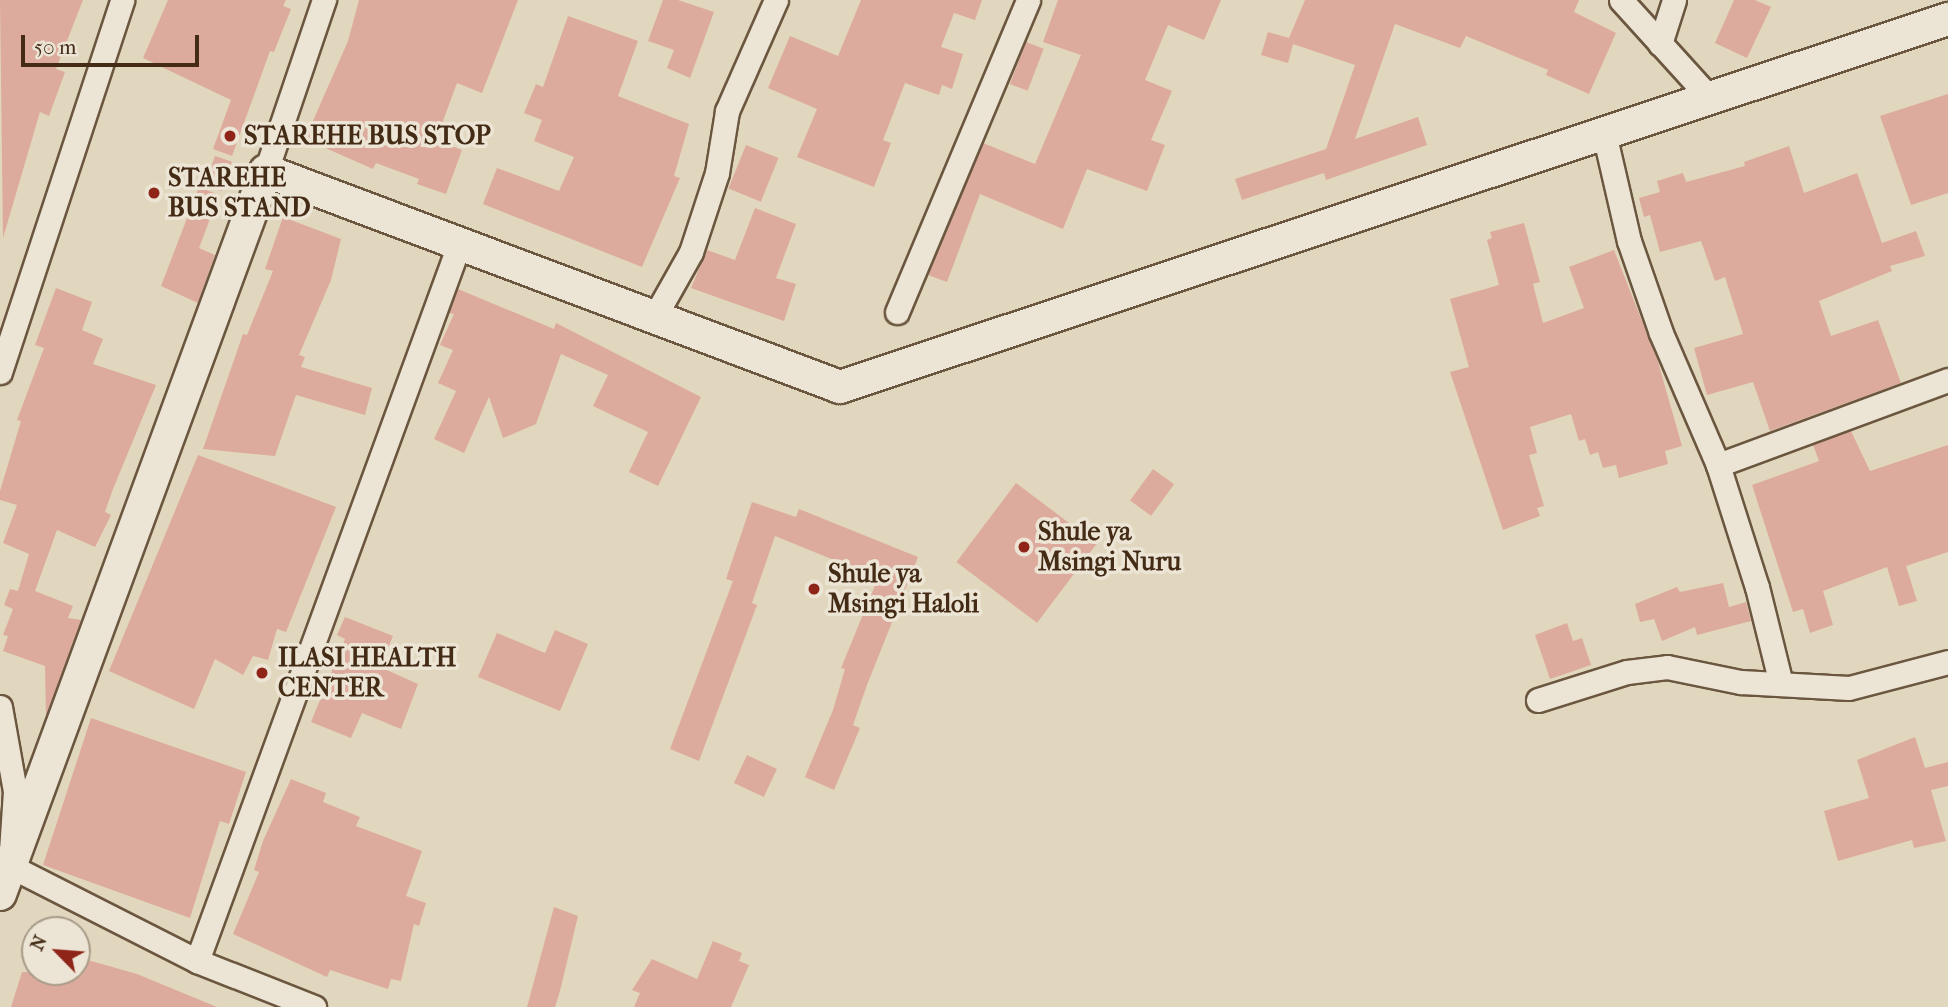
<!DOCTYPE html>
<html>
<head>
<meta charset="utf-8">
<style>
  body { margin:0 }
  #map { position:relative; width:1948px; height:1007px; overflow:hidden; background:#e1d7be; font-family:"IM FELL French Canon",serif }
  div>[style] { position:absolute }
  .building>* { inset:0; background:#ddab9d; transform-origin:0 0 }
  .roads { filter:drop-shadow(2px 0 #6b563f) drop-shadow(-2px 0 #6b563f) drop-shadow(0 2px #6b563f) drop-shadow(0 -2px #6b563f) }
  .street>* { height:23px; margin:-11.5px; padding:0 11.5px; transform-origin:11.5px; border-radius:11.5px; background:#ece5d5 }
  .secondary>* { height:32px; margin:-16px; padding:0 16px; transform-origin:16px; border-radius:16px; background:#ece5d5 }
  .dots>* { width:19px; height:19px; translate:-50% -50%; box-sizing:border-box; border:4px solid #ece5d5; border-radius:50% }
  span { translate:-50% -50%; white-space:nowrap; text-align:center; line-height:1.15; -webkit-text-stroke:7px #ece5d5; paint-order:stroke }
  .poi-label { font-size:26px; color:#442b15; font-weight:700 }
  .left { translate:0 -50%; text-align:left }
  .north { position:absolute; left:21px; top:916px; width:70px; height:70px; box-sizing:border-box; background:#ece5d5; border:2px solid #a99b88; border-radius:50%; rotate:295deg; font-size:19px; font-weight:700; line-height:28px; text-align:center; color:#442b15 }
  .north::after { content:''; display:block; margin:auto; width:24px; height:32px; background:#8f2418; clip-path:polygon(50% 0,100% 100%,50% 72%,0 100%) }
  .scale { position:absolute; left:21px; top:35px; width:178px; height:32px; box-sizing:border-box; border:4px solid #442b15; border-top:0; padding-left:9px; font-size:21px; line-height:24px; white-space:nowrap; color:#442b15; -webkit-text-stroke:5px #ece5d5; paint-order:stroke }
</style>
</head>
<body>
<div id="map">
  <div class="building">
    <i style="clip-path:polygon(0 0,83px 0,56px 69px,65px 72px,49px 116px,40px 112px,3px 238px)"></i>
    <i style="clip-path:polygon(168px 0,286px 0,283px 6px,291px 9px,274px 52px,270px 51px,232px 156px,213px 149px,231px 100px,143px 58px)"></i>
    <i style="clip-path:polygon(359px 0,518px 0,482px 93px,457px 83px,436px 140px,462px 150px,446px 194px,417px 184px,419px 179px,376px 163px,373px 169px,305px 139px,348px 41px)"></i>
    <i style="clip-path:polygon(663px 0,678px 0,714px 12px,690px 78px,667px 68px,674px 50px,648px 41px)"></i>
    <i style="clip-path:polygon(861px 0,982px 0,975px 20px,954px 13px,941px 47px,963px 54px,952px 89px,942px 85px,939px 95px,905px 83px,883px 140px,891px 143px,874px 187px,797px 157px,817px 109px,768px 88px,790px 36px,838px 56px)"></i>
    <i style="clip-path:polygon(1058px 0,1221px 0,1204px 40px,1168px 25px,1145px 80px,1172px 91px,1151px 140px,1165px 145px,1147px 191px,1087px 169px,1063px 229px,980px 194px,947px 282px,928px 275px,983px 143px,1035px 164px,1081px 55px,1043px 42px)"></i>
    <i style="clip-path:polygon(1305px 0,1579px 0,1574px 12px,1616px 33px,1589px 94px,1546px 75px,1548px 70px,1466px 36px,1460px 48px,1395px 24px,1355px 139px,1418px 117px,1427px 145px,1326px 180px,1324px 173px,1242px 200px,1235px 179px,1326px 149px,1355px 65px,1293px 44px,1288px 63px,1261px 55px,1268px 32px,1289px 38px)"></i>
    <i style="clip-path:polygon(1734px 0,1755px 0,1771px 7px,1747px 58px,1715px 43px)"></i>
    <i style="clip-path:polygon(568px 16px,638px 41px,618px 96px,689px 124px,674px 176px,680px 178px,642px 267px,483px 204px,497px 168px,559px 191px,574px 157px,534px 141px,542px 120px,524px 113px,536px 84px,543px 87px)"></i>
    <i style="left:1026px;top:42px;width:19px;height:45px;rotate:21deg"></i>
    <i style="clip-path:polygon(1948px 94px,1948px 193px,1911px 205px,1880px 116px)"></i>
    <i style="left:746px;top:145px;width:35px;height:47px;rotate:22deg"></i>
    <i style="clip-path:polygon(1789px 146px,1804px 193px,1857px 173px,1882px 243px,1916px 231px,1925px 256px,1890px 266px,1892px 271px,1819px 301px,1831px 336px,1878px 320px,1901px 383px,1770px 431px,1753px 382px,1707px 395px,1694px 348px,1743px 334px,1725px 277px,1715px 281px,1701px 241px,1660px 252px,1650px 215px,1644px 217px,1639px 198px,1660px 192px,1657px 181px,1683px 173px,1686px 182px,1745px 166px,1744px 162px)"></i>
    <i style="left:215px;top:156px;width:18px;height:31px;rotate:19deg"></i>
    <i style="clip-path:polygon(199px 187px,219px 195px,199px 248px,215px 255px,198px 303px,161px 286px)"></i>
    <i style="clip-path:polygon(755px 208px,796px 224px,776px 278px,796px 284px,784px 321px,691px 288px,707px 250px,735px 260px)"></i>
    <i style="clip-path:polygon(283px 217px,341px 239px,331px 280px,299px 355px,305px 357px,301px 367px,372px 388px,365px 415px,296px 395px,275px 456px,203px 449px,243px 334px,247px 335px,273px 271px,265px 269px)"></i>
    <i style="clip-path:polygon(1524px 223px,1540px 282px,1533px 284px,1543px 323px,1584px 308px,1569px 267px,1614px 250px,1658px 362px,1682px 446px,1665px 451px,1668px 464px,1619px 478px,1616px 465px,1603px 468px,1598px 452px,1590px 455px,1585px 439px,1579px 441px,1571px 414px,1530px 427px,1537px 453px,1529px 455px,1544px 506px,1537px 508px,1540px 516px,1503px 530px,1450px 372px,1469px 367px,1450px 299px,1499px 285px,1487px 240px,1492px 238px,1490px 232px)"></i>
    <i style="clip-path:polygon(56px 288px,92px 302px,82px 330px,103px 339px,93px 364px,156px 385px,113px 489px,105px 512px,111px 515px,95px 547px,57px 530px,35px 591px,73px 606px,68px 618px,81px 620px,46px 716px,45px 666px,3px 651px,8px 636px,3px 635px,13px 609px,4px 605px,10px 589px,18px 591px,29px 554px,3px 543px,17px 505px,0 500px,0 491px,21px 421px,17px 420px,44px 348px,35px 345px)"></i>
    <i style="clip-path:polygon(458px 289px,554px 329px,556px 323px,701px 397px,658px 486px,629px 472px,648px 432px,593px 406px,608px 375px,561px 354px,536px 424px,503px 438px,489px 397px,464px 453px,434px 439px,456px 391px,438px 383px,453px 350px,440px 345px,454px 314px,449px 313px)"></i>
    <i style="clip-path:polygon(1851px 431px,1870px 471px,1948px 445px,1948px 552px,1906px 566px,1917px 601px,1899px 606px,1887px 567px,1823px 591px,1833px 625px,1810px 633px,1803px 609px,1793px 612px,1752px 485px,1819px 461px,1813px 445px)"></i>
    <i style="clip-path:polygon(198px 455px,336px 507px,286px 632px,277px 629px,268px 660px,253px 656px,243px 675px,215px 659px,194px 709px,109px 671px)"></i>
    <i style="left:1153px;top:469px;width:26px;height:39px;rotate:36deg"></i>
    <i style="left:1016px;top:483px;width:101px;height:99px;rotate:37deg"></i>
    <i style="clip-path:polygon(752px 502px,796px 517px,799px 509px,918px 557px,867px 685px,853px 725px,860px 728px,834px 790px,805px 777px,833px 710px,845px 669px,841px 668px,878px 578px,775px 536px,752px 603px,757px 605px,699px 761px,670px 749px,733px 581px,726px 579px)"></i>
    <i style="clip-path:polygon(1723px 583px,1729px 607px,1746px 602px,1751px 621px,1697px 635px,1695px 627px,1662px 641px,1654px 619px,1640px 622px,1635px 604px,1677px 587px,1680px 592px)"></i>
    <i style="clip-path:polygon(345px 617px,393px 636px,380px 667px,418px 684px,401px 729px,362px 713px,351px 738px,311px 722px,345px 639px,337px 635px)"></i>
    <i style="clip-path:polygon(1567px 623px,1573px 641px,1582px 638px,1591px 665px,1550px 679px,1535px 635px)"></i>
    <i style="clip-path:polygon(555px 630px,588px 644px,560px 711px,478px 677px,497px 633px,545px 653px)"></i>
    <i style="clip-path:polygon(91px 718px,246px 772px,229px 824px,220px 821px,190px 918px,43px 865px)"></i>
    <i style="clip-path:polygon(1915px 737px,1925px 768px,1948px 762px,1948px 786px,1931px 790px,1946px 841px,1914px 848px,1912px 840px,1838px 861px,1824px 811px,1869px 798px,1857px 760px)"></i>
    <i style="left:747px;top:755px;width:33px;height:31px;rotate:25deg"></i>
    <i style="clip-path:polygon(291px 779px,326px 793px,323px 802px,360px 817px,356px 826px,422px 851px,406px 896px,426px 903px,419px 926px,414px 924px,401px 981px,391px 979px,388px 989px,330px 970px,327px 977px,233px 934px,259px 872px,254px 870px,263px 841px)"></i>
    <i style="clip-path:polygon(554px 907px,578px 916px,560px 991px,555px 1007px,527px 1007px)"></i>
    <i style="clip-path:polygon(713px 941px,742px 953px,739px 961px,749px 965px,731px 1007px,634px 1007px,640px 993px,632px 990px,652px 959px,697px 979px)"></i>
    <i style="clip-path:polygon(77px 957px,137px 974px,217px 1007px,11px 1007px,22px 972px,77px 972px)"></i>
  </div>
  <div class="roads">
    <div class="street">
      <i style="left:1621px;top:0;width:132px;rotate:47.8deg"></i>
      <i style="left:1660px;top:44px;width:46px;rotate:-72.3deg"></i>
      <i style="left:1604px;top:133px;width:111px;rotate:77deg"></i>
      <i style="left:1629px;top:241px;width:97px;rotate:70.8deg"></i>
      <i style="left:1661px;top:333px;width:144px;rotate:66.6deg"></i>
      <i style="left:1718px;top:465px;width:128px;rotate:72.3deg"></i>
      <i style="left:1757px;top:587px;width:100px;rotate:76.1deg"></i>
      <i style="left:266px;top:171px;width:181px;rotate:-71.3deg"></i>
      <i style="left:897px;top:312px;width:338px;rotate:-67.2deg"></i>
      <i style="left:655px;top:316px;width:73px;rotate:-60.6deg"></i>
      <i style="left:691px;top:252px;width:83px;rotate:-71.8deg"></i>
      <i style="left:717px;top:173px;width:63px;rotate:-80.8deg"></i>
      <i style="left:727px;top:111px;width:121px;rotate:-66.2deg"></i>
      <i style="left:0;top:372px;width:391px;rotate:-71.8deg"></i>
      <i style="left:1718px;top:465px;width:245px;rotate:-20.3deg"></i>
      <i style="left:1538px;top:700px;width:93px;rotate:-17.5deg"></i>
      <i style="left:1627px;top:672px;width:40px;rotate:-7.1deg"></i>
      <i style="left:1667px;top:667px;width:76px;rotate:11.5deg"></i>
      <i style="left:1741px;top:682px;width:108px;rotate:3.2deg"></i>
      <i style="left:1849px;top:688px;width:102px;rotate:-14.7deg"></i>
      <i style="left:0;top:707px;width:85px;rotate:79.9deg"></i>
      <i style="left:15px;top:791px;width:75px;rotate:93.8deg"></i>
      <i style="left:10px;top:866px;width:210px;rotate:26.9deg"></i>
      <i style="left:197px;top:961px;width:126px;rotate:21.5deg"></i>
      <i style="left:197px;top:961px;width:766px;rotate:-69.91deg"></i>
    </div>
    <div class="secondary">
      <i style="left:0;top:894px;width:770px;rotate:-69.8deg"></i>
      <i style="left:266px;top:171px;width:613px;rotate:20.62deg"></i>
      <i style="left:840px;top:387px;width:1168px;rotate:-18.37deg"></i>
    </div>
  </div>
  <div class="dots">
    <i style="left:230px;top:136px;background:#8f2418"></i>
    <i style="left:154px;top:193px;background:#8f2418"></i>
    <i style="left:1024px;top:547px;background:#8f2418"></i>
    <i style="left:814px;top:589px;background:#8f2418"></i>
    <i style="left:262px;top:673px;background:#8f2418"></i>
  </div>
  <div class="poi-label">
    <span class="left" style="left:244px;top:136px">STAREHE BUS STOP</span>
    <span class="left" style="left:168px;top:193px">STAREHE<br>BUS STAND</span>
    <span class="left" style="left:1038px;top:547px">Shule ya<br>Msingi Nuru</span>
    <span class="left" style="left:828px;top:589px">Shule ya<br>Msingi Haloli</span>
    <span class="left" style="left:278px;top:673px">ILASI HEALTH<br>CENTER</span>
  </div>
  <div class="north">N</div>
  <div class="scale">50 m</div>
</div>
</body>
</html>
